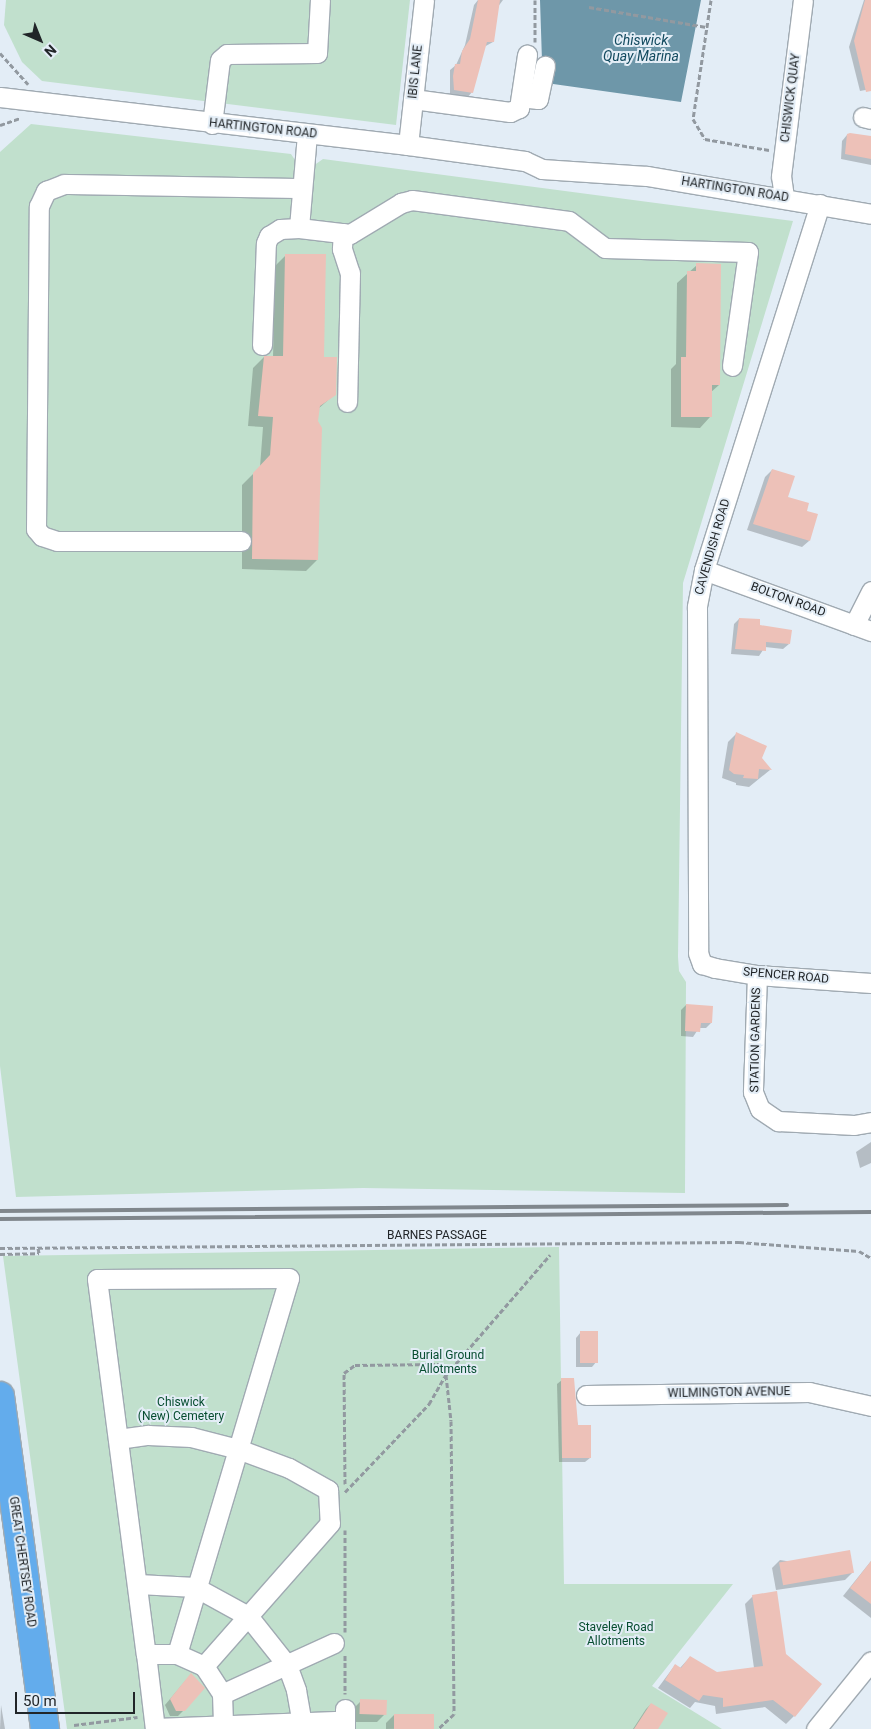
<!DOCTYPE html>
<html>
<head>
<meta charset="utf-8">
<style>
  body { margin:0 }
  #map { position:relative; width:871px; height:1729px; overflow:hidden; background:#e3edf6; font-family:Roboto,sans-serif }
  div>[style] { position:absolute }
  .green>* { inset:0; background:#c1e0cd }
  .water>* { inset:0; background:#6e97a9 }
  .shadow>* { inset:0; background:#0003 }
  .building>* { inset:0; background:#edc1b8; transform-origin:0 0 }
  .path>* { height:3px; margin-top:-1.5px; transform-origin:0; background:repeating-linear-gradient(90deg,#9299a0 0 5px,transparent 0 7.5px) }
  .roads { filter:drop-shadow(1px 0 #a0aab2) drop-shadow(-1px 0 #a0aab2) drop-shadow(0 1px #a0aab2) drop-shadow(0 -1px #a0aab2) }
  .minor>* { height:19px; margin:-9.5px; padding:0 9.5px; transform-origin:9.5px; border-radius:9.5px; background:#fff }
  .highway>* { height:28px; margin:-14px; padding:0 14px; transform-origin:14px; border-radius:14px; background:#63acec }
  .rail>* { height:4px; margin:-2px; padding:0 2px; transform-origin:2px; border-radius:2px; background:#80878d }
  span { translate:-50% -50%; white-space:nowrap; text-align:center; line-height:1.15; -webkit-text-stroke:4px #e3edf6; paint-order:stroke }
  .street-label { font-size:12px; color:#212528 }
  .park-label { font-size:12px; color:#074d30 }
  .water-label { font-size:14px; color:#11495e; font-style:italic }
  .north { position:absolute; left:15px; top:15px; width:50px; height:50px; -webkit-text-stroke:4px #e3edf6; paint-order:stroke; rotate:136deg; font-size:14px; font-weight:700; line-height:20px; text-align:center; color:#212528 }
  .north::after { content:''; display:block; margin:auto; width:18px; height:22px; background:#212528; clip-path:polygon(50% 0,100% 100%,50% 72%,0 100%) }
  .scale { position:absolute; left:15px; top:1692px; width:120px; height:22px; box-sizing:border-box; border:2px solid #212528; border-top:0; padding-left:6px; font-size:15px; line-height:18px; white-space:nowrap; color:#212528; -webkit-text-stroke:4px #e3edf6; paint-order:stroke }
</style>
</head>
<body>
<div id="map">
  <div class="green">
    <i style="clip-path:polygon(6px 0,410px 0,396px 125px,42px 81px,22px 62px,4px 25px)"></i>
    <i style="clip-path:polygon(31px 124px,291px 154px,297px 163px,313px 166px,323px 159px,793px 221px,683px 583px,678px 957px,679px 971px,686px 982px,685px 1193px,363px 1188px,16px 1197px,0 1066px,0 152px)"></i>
    <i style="clip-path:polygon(559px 1247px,564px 1584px,733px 1584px,652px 1686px,722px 1729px,67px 1729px,3px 1256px)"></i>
  </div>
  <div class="water">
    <i style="clip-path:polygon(540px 0,701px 0,681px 102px,539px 82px,542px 61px)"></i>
  </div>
  <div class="shadow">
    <i style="clip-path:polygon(478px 0,503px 0,497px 8px,493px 42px,484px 47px,472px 92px,467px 98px,450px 95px,450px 70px,456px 65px,465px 45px,474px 5px)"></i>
    <i style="clip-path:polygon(864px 0,871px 0,871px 89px,860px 91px,849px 47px)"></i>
    <i style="clip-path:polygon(847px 135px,871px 138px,871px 165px,841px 159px,842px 141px)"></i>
    <i style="clip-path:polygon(286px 255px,335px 394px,318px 409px,317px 421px,317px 560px,306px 571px,242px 569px,242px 485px,260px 467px,263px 427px,248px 426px,253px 368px,264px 357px,273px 357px,275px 266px)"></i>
    <i style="clip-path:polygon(697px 265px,719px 385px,710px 393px,710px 417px,700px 428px,671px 427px,671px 369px,676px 364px,677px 283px)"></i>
    <i style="clip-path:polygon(772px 470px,787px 498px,805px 512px,809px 541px,802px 547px,747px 530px,765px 477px)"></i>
    <i style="clip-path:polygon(739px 619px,759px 627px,789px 644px,783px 649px,765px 647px,759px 656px,731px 654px,734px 624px)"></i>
    <i style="clip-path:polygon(736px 734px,770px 770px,749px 787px,736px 785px,736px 783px,722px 778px,728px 742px)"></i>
    <i style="clip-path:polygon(686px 1005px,711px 1023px,706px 1028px,699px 1028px,693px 1037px,681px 1036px,681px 1010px)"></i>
    <i style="clip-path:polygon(871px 1142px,871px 1163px,860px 1168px,856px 1152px)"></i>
    <i style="clip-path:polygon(581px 1332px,597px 1361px,592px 1367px,576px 1367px,576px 1338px)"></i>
    <i style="clip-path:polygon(562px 1380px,590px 1458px,585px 1462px,559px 1462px,557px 1384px)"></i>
    <i style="clip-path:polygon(780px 1560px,853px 1572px,845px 1580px,776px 1590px,772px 1568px)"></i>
    <i style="clip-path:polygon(871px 1561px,871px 1618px,843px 1596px)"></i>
    <i style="clip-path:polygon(753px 1596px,794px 1716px,786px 1724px,765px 1707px,716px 1714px,715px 1706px,695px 1702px,690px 1708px,658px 1688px,675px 1665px,680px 1668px,690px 1657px,716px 1673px,754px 1668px,745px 1604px)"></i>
    <i style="clip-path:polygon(186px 1680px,184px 1710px,178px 1716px,170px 1716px,165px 1705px)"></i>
    <i style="clip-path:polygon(361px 1701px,385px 1714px,377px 1722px,353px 1722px,353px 1709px)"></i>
    <i style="clip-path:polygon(651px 1704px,657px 1729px,633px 1729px,646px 1709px)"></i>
    <i style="clip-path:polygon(1px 1705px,5px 1729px,0 1729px)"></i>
    <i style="clip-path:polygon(394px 1715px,433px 1728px,386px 1729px,386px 1723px)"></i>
  </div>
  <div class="building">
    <i style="clip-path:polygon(478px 0,500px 0,494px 42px,487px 42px,473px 93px,454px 90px,453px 76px,455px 64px,460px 64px,462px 51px,470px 39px)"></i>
    <i style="clip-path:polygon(865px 0,871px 0,871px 91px,866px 92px,854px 41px)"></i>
    <i style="clip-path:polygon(850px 133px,871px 136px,871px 159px,845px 154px,847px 134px)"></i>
    <i style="clip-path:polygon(285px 254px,326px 254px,324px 357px,337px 357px,336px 395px,320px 406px,318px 421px,322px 428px,318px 560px,252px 559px,253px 473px,270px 455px,273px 417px,258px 416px,264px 356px,283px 356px)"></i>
    <i style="clip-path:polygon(696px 263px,721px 264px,720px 385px,712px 385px,712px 417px,681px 417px,681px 357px,686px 357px,687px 271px,696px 271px)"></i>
    <i style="clip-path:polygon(772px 469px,795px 476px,788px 497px,809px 503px,807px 511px,818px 514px,810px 541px,753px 524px)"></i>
    <i style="clip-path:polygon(739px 618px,760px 619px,760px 625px,792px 630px,790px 644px,766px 642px,766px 651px,735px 649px)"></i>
    <i style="clip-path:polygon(736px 732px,767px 746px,762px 758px,772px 770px,759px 769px,758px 779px,743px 778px,744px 775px,734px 774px,729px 770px)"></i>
    <i style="clip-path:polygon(686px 1004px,713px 1006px,712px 1023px,701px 1023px,700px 1032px,685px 1031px)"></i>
    <i style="left:580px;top:1331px;width:18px;height:32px"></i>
    <i style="clip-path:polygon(561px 1378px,574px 1378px,578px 1425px,591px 1425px,591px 1458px,562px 1458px)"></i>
    <i style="left:850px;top:1550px;width:23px;height:72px;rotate:80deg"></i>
    <i style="clip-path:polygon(871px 1561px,871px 1604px,850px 1588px)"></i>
    <i style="clip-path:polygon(777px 1591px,786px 1654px,822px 1684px,795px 1717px,773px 1700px,723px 1707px,723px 1698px,703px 1695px,699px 1701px,665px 1680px,675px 1664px,681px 1668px,690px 1656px,717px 1672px,763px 1666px,752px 1595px)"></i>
    <i style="clip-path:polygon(191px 1673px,205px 1688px,185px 1711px,176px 1711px,170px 1699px)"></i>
    <i style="left:360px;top:1699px;width:27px;height:15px;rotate:2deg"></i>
    <i style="clip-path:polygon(651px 1703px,668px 1713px,658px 1729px,634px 1729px)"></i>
    <i style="left:394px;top:1714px;width:40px;height:15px"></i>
  </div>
  <div class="path">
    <i style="left:711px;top:0;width:120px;rotate:98.6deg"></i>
    <i style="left:693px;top:119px;width:23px;rotate:59deg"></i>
    <i style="left:705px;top:139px;width:65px;rotate:9.8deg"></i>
    <i style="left:589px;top:7px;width:119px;rotate:9.7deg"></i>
    <i style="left:535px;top:42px;width:42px;rotate:-90deg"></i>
    <i style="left:0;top:53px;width:42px;rotate:47.9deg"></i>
    <i style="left:0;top:125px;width:21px;rotate:-19deg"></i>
    <i style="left:0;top:1248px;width:739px;rotate:-0.47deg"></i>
    <i style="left:739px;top:1242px;width:120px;rotate:4.3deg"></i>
    <i style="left:859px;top:1251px;width:14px;rotate:30deg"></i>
    <i style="left:0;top:1254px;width:39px;rotate:-1deg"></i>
    <i style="left:39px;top:1253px;width:5px;rotate:-101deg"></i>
    <i style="left:345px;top:1484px;width:111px;rotate:-90.5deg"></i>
    <i style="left:344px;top:1373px;width:14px;rotate:-36deg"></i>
    <i style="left:355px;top:1365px;width:85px;rotate:-0.7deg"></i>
    <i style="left:440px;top:1364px;width:13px;rotate:61deg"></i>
    <i style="left:446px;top:1375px;width:46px;rotate:83.8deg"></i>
    <i style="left:451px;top:1421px;width:293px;rotate:89.4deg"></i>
    <i style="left:454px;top:1714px;width:22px;rotate:137deg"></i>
    <i style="left:345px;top:1492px;width:122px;rotate:-46.3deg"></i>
    <i style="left:429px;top:1404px;width:34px;rotate:-60deg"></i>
    <i style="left:446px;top:1375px;width:159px;rotate:-49.1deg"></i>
    <i style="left:345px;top:1530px;width:102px;rotate:90deg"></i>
    <i style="left:345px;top:1655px;width:39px;rotate:90deg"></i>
    <i style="left:74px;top:1725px;width:64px;rotate:-7.1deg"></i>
  </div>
  <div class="roads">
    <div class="minor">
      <i style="left:0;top:97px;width:411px;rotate:6.7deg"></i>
      <i style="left:408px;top:145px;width:118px;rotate:7.8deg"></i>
      <i style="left:525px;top:161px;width:19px;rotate:25deg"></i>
      <i style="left:542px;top:169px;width:105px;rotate:3.8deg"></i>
      <i style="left:647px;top:176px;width:227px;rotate:9.6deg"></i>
      <i style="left:521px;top:97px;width:17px;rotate:7deg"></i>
      <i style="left:538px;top:99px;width:34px;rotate:-78deg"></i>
      <i style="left:413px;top:99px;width:98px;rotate:7.6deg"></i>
      <i style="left:510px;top:112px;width:10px;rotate:-24deg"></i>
      <i style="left:519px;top:108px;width:54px;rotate:-81.4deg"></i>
      <i style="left:863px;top:117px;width:8px;rotate:14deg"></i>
      <i style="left:212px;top:124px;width:64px;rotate:-82.9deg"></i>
      <i style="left:220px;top:60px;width:9px;rotate:-41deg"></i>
      <i style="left:227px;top:54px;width:90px;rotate:-0.6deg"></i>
      <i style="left:317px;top:53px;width:53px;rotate:-86.8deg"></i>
      <i style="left:307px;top:134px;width:94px;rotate:94.9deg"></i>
      <i style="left:299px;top:228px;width:51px;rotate:6.7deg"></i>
      <i style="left:350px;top:234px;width:60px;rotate:-31.3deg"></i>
      <i style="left:401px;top:203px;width:11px;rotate:-15deg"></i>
      <i style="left:412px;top:200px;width:158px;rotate:7.6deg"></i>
      <i style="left:569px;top:221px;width:45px;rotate:36.9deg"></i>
      <i style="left:605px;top:248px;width:143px;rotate:1.6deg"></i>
      <i style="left:748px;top:252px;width:115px;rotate:98deg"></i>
      <i style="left:408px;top:145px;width:146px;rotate:-83.7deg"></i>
      <i style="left:784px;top:197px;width:21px;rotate:-98deg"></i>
      <i style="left:781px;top:176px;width:177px;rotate:-82.9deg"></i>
      <i style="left:820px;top:204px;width:384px;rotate:107.6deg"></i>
      <i style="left:704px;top:570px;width:38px;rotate:101deg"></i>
      <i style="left:697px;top:607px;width:346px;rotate:89.8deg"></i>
      <i style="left:698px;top:953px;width:12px;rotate:70deg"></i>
      <i style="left:702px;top:964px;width:14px;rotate:17deg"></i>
      <i style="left:715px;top:968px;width:43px;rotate:9.5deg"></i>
      <i style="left:757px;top:975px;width:114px;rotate:4deg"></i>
      <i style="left:343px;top:233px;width:16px;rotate:94deg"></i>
      <i style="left:342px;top:249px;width:25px;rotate:72deg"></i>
      <i style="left:350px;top:273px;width:129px;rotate:91.3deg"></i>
      <i style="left:262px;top:345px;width:102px;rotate:-87.8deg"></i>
      <i style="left:266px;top:243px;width:8px;rotate:-67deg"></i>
      <i style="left:269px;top:236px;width:13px;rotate:-32deg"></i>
      <i style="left:280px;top:229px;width:19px;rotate:-3deg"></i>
      <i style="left:241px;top:541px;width:184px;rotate:180deg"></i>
      <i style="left:57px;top:541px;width:16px;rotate:-162deg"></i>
      <i style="left:42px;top:536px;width:9px;rotate:-131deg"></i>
      <i style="left:36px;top:529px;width:323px;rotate:-89.5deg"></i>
      <i style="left:39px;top:206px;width:17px;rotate:-65deg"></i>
      <i style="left:46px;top:191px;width:19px;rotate:-21deg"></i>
      <i style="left:64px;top:184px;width:237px;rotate:1deg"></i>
      <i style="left:704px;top:570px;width:178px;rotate:20.1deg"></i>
      <i style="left:854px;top:625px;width:38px;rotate:-63deg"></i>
      <i style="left:757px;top:975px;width:117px;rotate:92deg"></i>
      <i style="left:753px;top:1092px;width:18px;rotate:68deg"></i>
      <i style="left:760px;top:1109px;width:22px;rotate:34deg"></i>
      <i style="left:778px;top:1121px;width:76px;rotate:3deg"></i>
      <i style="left:854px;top:1125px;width:17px;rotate:-10deg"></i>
      <i style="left:586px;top:1395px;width:223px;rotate:-0.8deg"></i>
      <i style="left:809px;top:1392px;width:64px;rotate:12.7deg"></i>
      <i style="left:118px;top:1439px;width:30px;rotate:-8deg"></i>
      <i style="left:148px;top:1435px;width:43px;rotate:2.7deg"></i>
      <i style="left:191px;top:1437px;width:49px;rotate:14.3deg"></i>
      <i style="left:238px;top:1449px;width:54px;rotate:20.4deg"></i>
      <i style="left:289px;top:1468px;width:45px;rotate:29.4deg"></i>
      <i style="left:328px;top:1490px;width:33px;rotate:87deg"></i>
      <i style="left:330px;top:1523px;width:191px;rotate:131.4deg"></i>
      <i style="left:138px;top:1584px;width:57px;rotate:3deg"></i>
      <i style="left:195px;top:1587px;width:60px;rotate:28.7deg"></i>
      <i style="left:248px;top:1616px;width:63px;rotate:51.5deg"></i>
      <i style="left:287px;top:1665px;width:27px;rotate:70deg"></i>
      <i style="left:296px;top:1690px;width:40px;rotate:80deg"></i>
      <i style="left:146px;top:1654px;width:76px;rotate:83.2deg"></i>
      <i style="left:177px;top:1654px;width:392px;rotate:-73.4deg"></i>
      <i style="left:289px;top:1278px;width:192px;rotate:179.7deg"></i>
      <i style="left:97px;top:1279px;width:378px;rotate:82.6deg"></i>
      <i style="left:146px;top:1654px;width:31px"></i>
      <i style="left:177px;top:1654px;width:30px;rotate:24deg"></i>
      <i style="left:204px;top:1666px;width:33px;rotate:57deg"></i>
      <i style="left:222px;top:1694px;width:32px;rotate:88deg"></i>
      <i style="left:222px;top:1694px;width:123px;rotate:-24.5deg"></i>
      <i style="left:345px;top:1709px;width:20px;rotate:90deg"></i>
      <i style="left:155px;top:1728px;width:180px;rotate:-2.2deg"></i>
      <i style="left:816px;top:1729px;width:87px;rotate:-51deg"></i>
    </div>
    <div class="highway">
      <i style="left:0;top:1396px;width:336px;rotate:82.3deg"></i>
    </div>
  </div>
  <div class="rail">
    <i style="left:0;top:1211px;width:787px;rotate:-0.44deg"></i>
    <i style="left:0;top:1219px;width:871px;rotate:-0.46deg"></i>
  </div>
  <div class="street-label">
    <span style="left:416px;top:72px;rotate:-84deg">IBIS LANE</span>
    <span style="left:791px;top:98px;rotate:-83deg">CHISWICK QUAY</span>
    <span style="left:263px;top:129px;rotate:6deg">HARTINGTON ROAD</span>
    <span style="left:735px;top:190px;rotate:9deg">HARTINGTON ROAD</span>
    <span style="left:713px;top:547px;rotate:-74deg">CAVENDISH ROAD</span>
    <span style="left:788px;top:600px;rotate:20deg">BOLTON ROAD</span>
    <span style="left:786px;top:976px;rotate:5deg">SPENCER ROAD</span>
    <span style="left:756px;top:1040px;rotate:-89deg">STATION GARDENS</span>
    <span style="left:437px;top:1236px">BARNES PASSAGE</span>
    <span style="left:729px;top:1393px;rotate:-1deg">WILMINGTON AVENUE</span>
    <span style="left:22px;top:1562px;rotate:82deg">GREAT CHERTSEY ROAD</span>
  </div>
  <div class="park-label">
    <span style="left:448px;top:1363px">Burial Ground<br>Allotments</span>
    <span style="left:181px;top:1410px">Chiswick<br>(New) Cemetery</span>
    <span style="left:616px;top:1635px">Staveley Road<br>Allotments</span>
  </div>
  <div class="water-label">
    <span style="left:641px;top:48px">Chiswick<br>Quay Marina</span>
  </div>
  <div class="north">N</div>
  <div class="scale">50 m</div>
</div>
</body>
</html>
